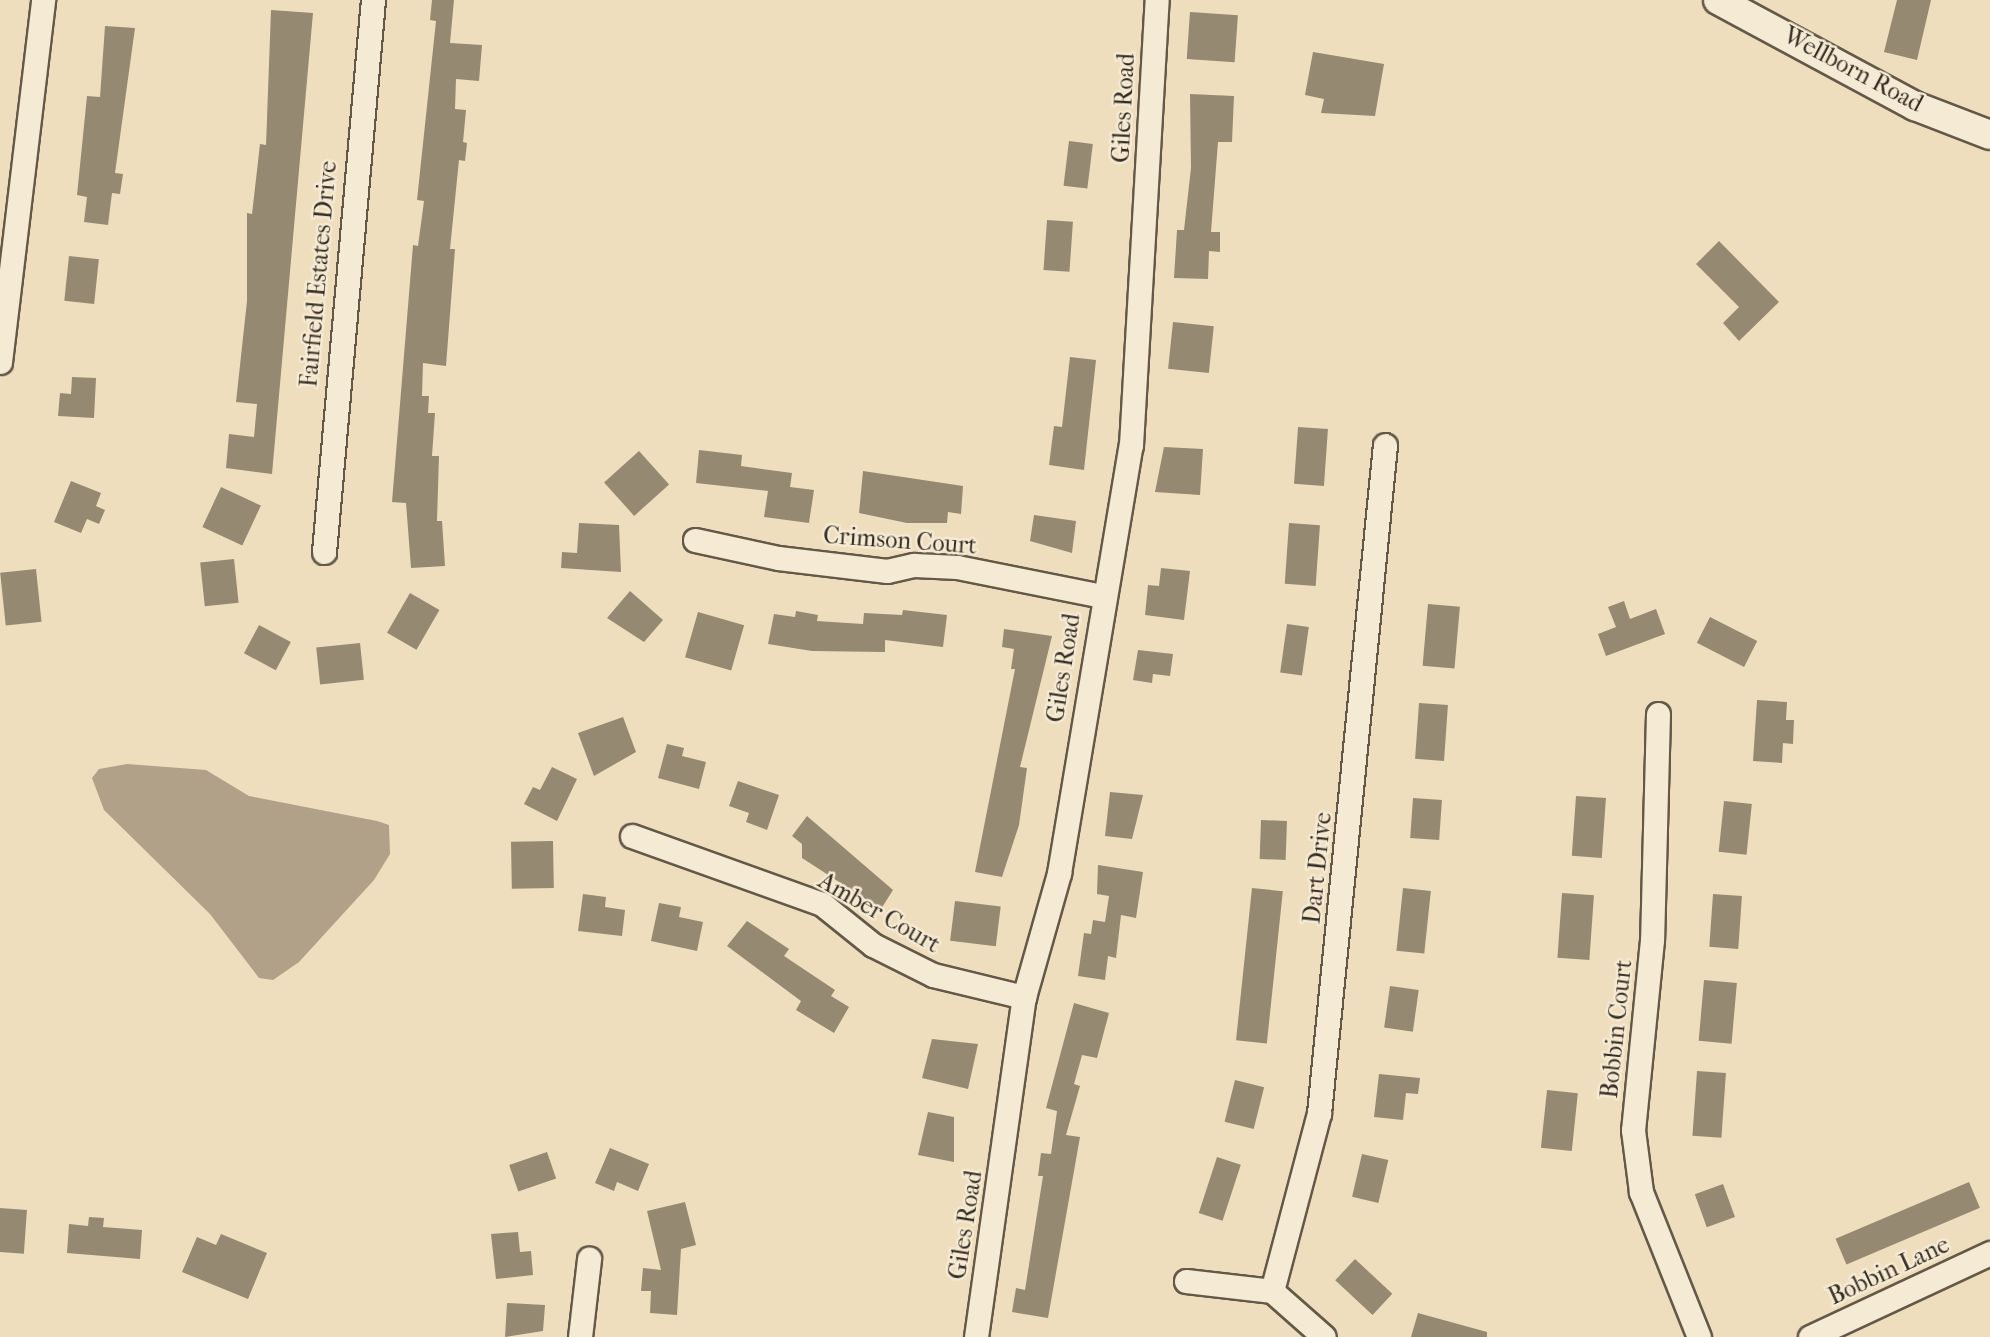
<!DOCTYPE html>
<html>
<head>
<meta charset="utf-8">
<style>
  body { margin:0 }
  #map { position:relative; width:1990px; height:1337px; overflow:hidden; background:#efdebd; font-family:"IM FELL French Canon",serif }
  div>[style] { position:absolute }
  .water>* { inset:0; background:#b0a188 }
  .building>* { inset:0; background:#968972; transform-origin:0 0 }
  .roads { filter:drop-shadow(2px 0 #645848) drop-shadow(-2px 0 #645848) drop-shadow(0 2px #645848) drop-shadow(0 -2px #645848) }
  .minor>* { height:23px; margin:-11.5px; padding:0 11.5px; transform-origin:11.5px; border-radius:11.5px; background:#f5ead4 }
  .tertiary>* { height:28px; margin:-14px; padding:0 14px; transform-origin:14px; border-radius:14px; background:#f5ead4 }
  span { translate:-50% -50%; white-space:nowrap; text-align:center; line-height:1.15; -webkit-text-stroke:5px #f5ead4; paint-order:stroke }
  .street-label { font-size:24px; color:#352c21 }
</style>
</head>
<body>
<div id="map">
  <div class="water">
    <i style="clip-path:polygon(127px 764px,206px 770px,249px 796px,377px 821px,389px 825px,390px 854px,374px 880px,299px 962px,273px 980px,259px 978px,210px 914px,104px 810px,92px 778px,99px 769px)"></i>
  </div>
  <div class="building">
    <i style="clip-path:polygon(432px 0,454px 0,450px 43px,482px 45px,479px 81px,456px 79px,455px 109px,466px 110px,463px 142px,467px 143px,465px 161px,459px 160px,450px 249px,455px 249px,446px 366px,423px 363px,422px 396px,429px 396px,428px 413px,435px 413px,432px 456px,439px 456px,437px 521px,442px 521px,445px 566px,411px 568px,406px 503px,392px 502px,413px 245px,418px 246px,424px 201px,417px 200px,436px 21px,430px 20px)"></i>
    <i style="clip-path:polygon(1897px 0,1931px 0,1917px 60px,1884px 52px)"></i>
    <i style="clip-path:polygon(271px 10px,313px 13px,272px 474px,226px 468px,229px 434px,254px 437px,257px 404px,236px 402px,247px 301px,247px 213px,252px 214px,260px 144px,266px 145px)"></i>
    <i style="left:1190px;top:12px;width:48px;height:47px;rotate:4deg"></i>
    <i style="clip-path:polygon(105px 26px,135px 28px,115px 173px,123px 174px,120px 194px,112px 193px,108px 225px,84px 222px,87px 197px,77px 195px,87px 96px,100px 97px)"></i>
    <i style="clip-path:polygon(1313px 52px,1384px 64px,1375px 116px,1321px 113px,1324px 99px,1305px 95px)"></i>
    <i style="clip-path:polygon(1190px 94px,1234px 96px,1232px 142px,1218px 142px,1211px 232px,1220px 232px,1220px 252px,1209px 251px,1208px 279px,1174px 278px,1177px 230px,1184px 230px,1191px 168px)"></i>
    <i style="left:1069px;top:141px;width:24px;height:45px;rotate:7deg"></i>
    <i style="left:1047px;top:220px;width:26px;height:50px;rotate:4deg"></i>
    <i style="clip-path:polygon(1719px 241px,1779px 302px,1739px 341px,1723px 323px,1739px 307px,1696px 264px)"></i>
    <i style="left:69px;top:256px;width:30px;height:45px;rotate:6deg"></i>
    <i style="left:1173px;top:322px;width:41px;height:47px;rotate:6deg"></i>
    <i style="clip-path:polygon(1070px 357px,1096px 360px,1084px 470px,1049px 465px,1054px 426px,1062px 427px)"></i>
    <i style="clip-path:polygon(72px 377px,96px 378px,94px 418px,58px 416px,60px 393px,71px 394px)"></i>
    <i style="left:1298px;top:427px;width:30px;height:57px;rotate:4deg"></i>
    <i style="clip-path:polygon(1164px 447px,1203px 449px,1200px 495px,1155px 492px)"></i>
    <i style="clip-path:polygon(699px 450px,742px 455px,741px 466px,792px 473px,790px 487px,814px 490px,809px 523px,764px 517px,768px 491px,696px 483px)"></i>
    <i style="left:639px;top:451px;width:45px;height:47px;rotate:48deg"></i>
    <i style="clip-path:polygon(863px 471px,963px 486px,961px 514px,948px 512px,947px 523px,907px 523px,859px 513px)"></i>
    <i style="clip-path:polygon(71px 481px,101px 493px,96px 506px,105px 510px,99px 524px,87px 519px,81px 533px,54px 522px)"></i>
    <i style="left:221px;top:487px;width:44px;height:44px;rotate:25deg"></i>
    <i style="clip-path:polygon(1034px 515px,1076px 521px,1072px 553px,1030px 541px)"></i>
    <i style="clip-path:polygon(579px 523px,619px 525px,621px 572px,561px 568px,562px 552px,577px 553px)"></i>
    <i style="left:1289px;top:523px;width:31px;height:61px;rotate:4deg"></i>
    <i style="left:234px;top:559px;width:44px;height:34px;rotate:84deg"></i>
    <i style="clip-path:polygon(1161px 568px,1190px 571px,1184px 620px,1145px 615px,1148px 585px,1159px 586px)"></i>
    <i style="left:36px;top:569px;width:53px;height:36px;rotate:84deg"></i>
    <i style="clip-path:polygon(630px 591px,663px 620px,644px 642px,607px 618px)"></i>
    <i style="left:410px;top:593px;width:34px;height:46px;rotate:30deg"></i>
    <i style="clip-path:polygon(1624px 601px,1630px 619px,1656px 609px,1665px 634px,1606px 656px,1598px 634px,1616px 627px,1608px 607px)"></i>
    <i style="left:1428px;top:604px;width:32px;height:62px;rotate:5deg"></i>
    <i style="clip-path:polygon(903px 610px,947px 615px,943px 647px,885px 640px,885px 652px,812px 651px,768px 644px,774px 614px,795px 617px,796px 611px,818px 615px,817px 621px,863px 624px,864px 613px,902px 615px)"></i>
    <i style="left:698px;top:612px;width:48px;height:47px;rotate:16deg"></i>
    <i style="left:1710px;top:617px;width:53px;height:29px;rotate:27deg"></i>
    <i style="left:1287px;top:624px;width:22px;height:49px;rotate:8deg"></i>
    <i style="left:259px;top:625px;width:36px;height:32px;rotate:28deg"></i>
    <i style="clip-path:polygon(1004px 629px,1052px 636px,1020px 767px,1027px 768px,1019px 825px,1002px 877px,975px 872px,1015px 669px,1011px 669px,1014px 649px,1002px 647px)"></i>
    <i style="left:360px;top:643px;width:37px;height:44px;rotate:84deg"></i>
    <i style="clip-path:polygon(1138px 650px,1173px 654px,1170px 676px,1153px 674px,1152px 683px,1133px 680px)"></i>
    <i style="clip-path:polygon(1757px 700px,1787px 702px,1786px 720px,1794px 720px,1793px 744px,1783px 743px,1782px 763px,1753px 761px)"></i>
    <i style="left:1419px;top:703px;width:29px;height:56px;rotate:4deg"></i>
    <i style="clip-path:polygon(623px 717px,636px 752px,594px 776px,578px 733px)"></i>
    <i style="clip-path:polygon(667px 744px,684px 748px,682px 756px,706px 762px,699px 789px,658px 778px)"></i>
    <i style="clip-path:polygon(552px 767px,577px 779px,557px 821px,524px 804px,533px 787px,540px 790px)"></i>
    <i style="clip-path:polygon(738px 781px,779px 795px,767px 830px,746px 822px,749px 813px,729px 806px)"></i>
    <i style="clip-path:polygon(1110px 792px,1143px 795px,1132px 839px,1105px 836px)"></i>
    <i style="left:1576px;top:796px;width:30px;height:60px;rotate:4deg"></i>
    <i style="left:1413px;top:798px;width:29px;height:40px;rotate:4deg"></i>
    <i style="left:1724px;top:801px;width:28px;height:51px;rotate:6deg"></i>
    <i style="clip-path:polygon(807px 816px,893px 890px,881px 909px,802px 858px,802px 844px,792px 836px)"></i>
    <i style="left:1261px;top:820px;width:26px;height:39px;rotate:2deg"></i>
    <i style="left:553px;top:841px;width:47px;height:42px;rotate:89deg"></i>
    <i style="clip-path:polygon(1098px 865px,1143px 872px,1136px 918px,1121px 915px,1116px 958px,1108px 956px,1105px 980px,1078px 976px,1084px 933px,1091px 934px,1093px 920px,1105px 922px,1109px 896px,1097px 894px)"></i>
    <i style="left:1252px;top:888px;width:31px;height:153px;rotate:6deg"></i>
    <i style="left:1403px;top:888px;width:28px;height:63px;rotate:6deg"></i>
    <i style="left:1562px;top:893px;width:32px;height:65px;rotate:4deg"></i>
    <i style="clip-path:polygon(583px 894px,606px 897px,605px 907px,625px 910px,622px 936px,578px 931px)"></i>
    <i style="left:1713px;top:894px;width:29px;height:53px;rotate:4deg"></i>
    <i style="left:955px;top:901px;width:46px;height:40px;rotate:7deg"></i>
    <i style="clip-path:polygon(659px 903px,681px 907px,679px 917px,703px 922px,697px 951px,651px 941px)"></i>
    <i style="clip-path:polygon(747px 921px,789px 949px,784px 956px,835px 990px,831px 996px,849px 1007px,834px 1033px,796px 1010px,801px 1001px,727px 946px)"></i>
    <i style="left:1704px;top:980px;width:33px;height:61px;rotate:5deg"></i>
    <i style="left:1390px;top:986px;width:29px;height:42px;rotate:8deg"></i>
    <i style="clip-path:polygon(1074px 1003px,1109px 1013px,1097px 1058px,1082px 1055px,1074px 1084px,1080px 1086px,1066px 1135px,1080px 1137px,1048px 1318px,1012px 1312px,1016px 1288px,1025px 1290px,1043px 1176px,1038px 1176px,1041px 1153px,1051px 1154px,1057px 1111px,1046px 1108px)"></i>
    <i style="clip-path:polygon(932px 1039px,978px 1044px,968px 1089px,922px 1078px)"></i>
    <i style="left:1697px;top:1071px;width:29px;height:65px;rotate:4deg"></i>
    <i style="clip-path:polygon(1379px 1074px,1420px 1078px,1418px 1094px,1406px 1093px,1403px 1120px,1374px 1117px)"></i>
    <i style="left:1235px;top:1080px;width:30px;height:43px;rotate:14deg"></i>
    <i style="left:1547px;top:1090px;width:31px;height:58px;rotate:6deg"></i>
    <i style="clip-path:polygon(928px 1112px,954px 1117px,954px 1162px,918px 1155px)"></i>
    <i style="clip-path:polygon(610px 1148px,649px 1164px,638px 1191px,617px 1182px,614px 1191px,595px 1183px)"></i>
    <i style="left:547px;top:1152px;width:28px;height:40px;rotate:71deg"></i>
    <i style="left:1362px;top:1154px;width:27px;height:44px;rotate:13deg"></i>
    <i style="left:1217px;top:1157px;width:25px;height:59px;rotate:18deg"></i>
    <i style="left:1969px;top:1182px;width:28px;height:145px;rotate:67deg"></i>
    <i style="left:1723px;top:1184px;width:35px;height:30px;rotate:70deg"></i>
    <i style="clip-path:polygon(685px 1202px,696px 1245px,681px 1249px,677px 1315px,650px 1313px,651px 1291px,641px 1291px,643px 1268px,661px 1270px,647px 1211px)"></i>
    <i style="left:0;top:1208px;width:27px;height:44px;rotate:4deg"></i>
    <i style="clip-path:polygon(89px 1217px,104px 1218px,103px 1227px,142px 1230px,140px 1259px,67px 1253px,69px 1224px,88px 1226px)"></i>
    <i style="clip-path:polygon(518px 1232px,520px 1252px,531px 1251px,533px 1275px,496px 1279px,491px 1234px)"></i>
    <i style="clip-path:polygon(221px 1234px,267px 1253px,248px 1299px,182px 1272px,197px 1237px,216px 1245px)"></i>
    <i style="left:1355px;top:1259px;width:51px;height:29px;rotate:43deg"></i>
    <i style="clip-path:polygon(507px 1303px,545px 1305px,543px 1331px,505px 1337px)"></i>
    <i style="clip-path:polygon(1418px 1313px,1487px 1332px,1487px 1337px,1411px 1337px)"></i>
  </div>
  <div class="roads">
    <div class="minor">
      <i style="left:0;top:362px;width:365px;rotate:-83.2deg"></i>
      <i style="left:695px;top:540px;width:85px;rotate:12.2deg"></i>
      <i style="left:778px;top:558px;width:110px;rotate:6.8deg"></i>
      <i style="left:887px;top:571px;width:28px;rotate:-13deg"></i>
      <i style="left:914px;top:565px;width:43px;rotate:2.7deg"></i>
      <i style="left:957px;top:567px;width:148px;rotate:11.3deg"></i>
      <i style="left:324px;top:552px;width:554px;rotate:-84.93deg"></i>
      <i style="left:1658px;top:714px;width:226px;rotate:91.5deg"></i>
      <i style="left:1652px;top:940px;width:191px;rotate:95.7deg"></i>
      <i style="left:1633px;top:1130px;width:63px;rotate:82.6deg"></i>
      <i style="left:1641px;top:1192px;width:156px;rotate:68.2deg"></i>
      <i style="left:632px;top:836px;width:202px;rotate:19.7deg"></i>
      <i style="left:822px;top:904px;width:65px;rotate:38.8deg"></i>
      <i style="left:873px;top:945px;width:67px;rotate:26.6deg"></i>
      <i style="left:933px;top:975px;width:94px;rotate:13.6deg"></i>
      <i style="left:1186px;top:1281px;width:87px;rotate:6.6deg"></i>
      <i style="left:1272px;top:1291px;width:69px;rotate:41.5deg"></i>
      <i style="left:1272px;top:1291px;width:184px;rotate:-75.2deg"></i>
      <i style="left:1319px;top:1113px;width:671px;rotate:-84.36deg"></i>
      <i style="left:580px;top:1337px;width:79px;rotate:-83.4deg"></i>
      <i style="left:976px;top:1337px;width:343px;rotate:-82deg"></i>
      <i style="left:1024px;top:997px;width:129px;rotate:-74.2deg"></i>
      <i style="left:1059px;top:873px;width:434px;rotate:-80.5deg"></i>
      <i style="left:1131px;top:445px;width:446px;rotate:-86.7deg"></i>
      <i style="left:1810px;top:1337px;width:199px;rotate:-25deg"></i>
    </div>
    <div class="tertiary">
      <i style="left:1718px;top:0;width:224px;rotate:28.3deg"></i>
      <i style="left:1915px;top:106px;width:80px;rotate:21.1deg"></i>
    </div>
  </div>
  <div class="street-label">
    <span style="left:1853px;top:70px;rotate:28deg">Wellborn Road</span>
    <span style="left:1124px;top:108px;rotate:-87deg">Giles Road</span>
    <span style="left:319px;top:274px;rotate:-85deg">Fairfield Estates Drive</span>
    <span style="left:900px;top:541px;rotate:4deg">Crimson Court</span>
    <span style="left:1064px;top:668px;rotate:-81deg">Giles Road</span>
    <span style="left:1318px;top:868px;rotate:-84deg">Dart Drive</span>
    <span style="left:879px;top:913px;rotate:30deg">Amber Court</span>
    <span style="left:1617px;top:1029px;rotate:-84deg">Bobbin Court</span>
    <span style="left:966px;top:1225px;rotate:-81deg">Giles Road</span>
    <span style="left:1889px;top:1271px;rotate:-25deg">Bobbin Lane</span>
  </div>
</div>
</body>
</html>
